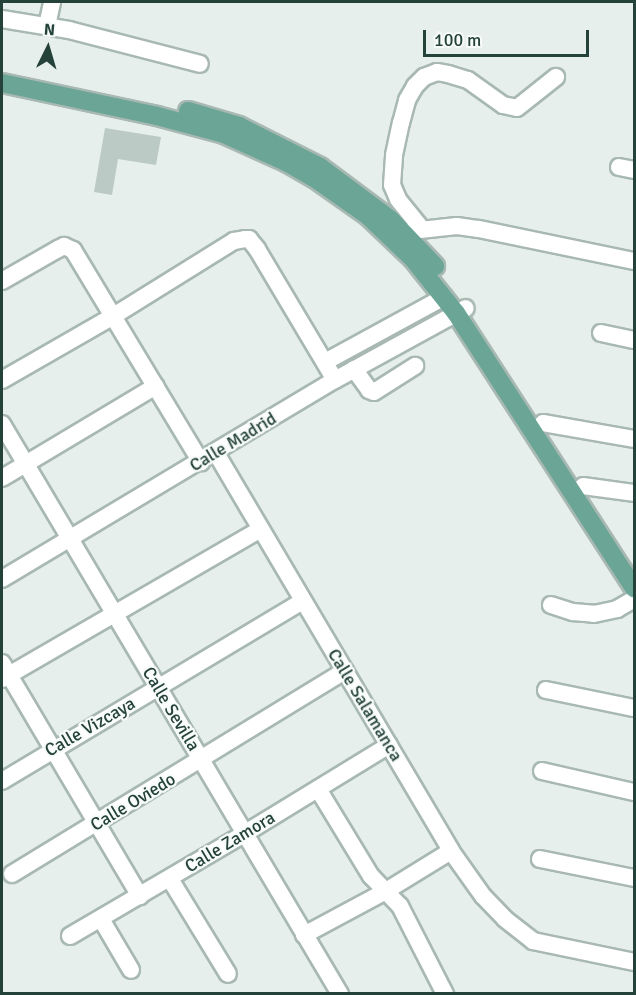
<!DOCTYPE html>
<html>
<head>
<meta charset="utf-8">
<style>
  body { margin:0 }
  #map { position:relative; width:636px; height:995px; overflow:hidden; background:#e6efeb; font-family:Signika,sans-serif }
  div>[style] { position:absolute }
  .building>* { inset:0; background:#bbcac4 }
  .roads { filter:drop-shadow(2px 0 #a8b8b2) drop-shadow(-2px 0 #a8b8b2) drop-shadow(0 2px #a8b8b2) drop-shadow(0 -2px #a8b8b2) }
  .minor>* { height:16px; margin:-8px; padding:0 8px; transform-origin:8px; border-radius:8px; background:#fff }
  .major>* { height:18px; margin:-9px; padding:0 9px; transform-origin:9px; border-radius:9px; background:#6aa596 }
  span { translate:-50% -50%; white-space:nowrap; text-align:center; line-height:1.15; -webkit-text-stroke:4.5px #f7fbf9; paint-order:stroke }
  .street-label { font-size:18px; color:#24423a }
  .frame { position:absolute; inset:0; border:3px solid #24423a; pointer-events:none }
  .north { position:absolute; left:18px; top:18px; width:60px; height:60px; -webkit-text-stroke:4px #f7fbf9; paint-order:stroke; rotate:5deg; font-size:16px; font-weight:700; line-height:24px; text-align:center; color:#24423a }
  .north::after { content:''; display:block; margin:auto; width:21px; height:27px; background:#24423a; clip-path:polygon(50% 0,100% 100%,50% 72%,0 100%) }
  .scale { position:absolute; left:423px; top:30px; width:166px; height:27px; box-sizing:border-box; border:3px solid #24423a; border-top:0; padding-left:8px; font-size:18px; line-height:21px; white-space:nowrap; color:#24423a; -webkit-text-stroke:4px #f7fbf9; paint-order:stroke }
</style>
</head>
<body>
<div id="map">
  <div class="building">
    <i style="clip-path:polygon(105px 128px,161px 137px,156px 165px,118px 159px,112px 195px,94px 192px)"></i>
  </div>
  <div class="roads">
    <div class="minor">
      <i style="left:2px;top:19px;width:68px;rotate:9.3deg"></i>
      <i style="left:69px;top:30px;width:135px;rotate:14.5deg"></i>
      <i style="left:47px;top:26px;width:25px;rotate:-78deg"></i>
      <i style="left:619px;top:167px;width:15px;rotate:11deg"></i>
      <i style="left:422px;top:229px;width:38px;rotate:-129deg"></i>
      <i style="left:398px;top:199px;width:15px;rotate:-113deg"></i>
      <i style="left:392px;top:185px;width:30px;rotate:-86deg"></i>
      <i style="left:394px;top:155px;width:33px;rotate:-78deg"></i>
      <i style="left:401px;top:123px;width:24px;rotate:-75deg"></i>
      <i style="left:407px;top:100px;width:16px;rotate:-60deg"></i>
      <i style="left:415px;top:86px;width:13px;rotate:-45deg"></i>
      <i style="left:424px;top:77px;width:14px;rotate:-21deg"></i>
      <i style="left:437px;top:72px;width:11px;rotate:10deg"></i>
      <i style="left:448px;top:74px;width:21px;rotate:17deg"></i>
      <i style="left:468px;top:80px;width:43px;rotate:35.5deg"></i>
      <i style="left:503px;top:105px;width:14px;rotate:12deg"></i>
      <i style="left:517px;top:108px;width:50px;rotate:-38.5deg"></i>
      <i style="left:411px;top:231px;width:46px;rotate:-6.2deg"></i>
      <i style="left:457px;top:226px;width:22px;rotate:8deg"></i>
      <i style="left:479px;top:229px;width:158px;rotate:11.7deg"></i>
      <i style="left:2px;top:281px;width:64px;rotate:-29.7deg"></i>
      <i style="left:58px;top:249px;width:7px;rotate:-27deg"></i>
      <i style="left:64px;top:246px;width:10px;rotate:24deg"></i>
      <i style="left:73px;top:250px;width:248px;rotate:58.9deg"></i>
      <i style="left:601px;top:333px;width:34px;rotate:12deg"></i>
      <i style="left:325px;top:362px;width:136px;rotate:-28.6deg"></i>
      <i style="left:354px;top:369px;width:26px;rotate:54deg"></i>
      <i style="left:369px;top:390px;width:5px;rotate:22deg"></i>
      <i style="left:374px;top:392px;width:49px;rotate:-32.4deg"></i>
      <i style="left:2px;top:380px;width:130px;rotate:-29.9deg"></i>
      <i style="left:115px;top:315px;width:140px;rotate:-31.9deg"></i>
      <i style="left:234px;top:241px;width:11px;rotate:-10deg"></i>
      <i style="left:245px;top:239px;width:4px"></i>
      <i style="left:249px;top:239px;width:13px;rotate:51deg"></i>
      <i style="left:257px;top:249px;width:152px;rotate:59.2deg"></i>
      <i style="left:543px;top:423px;width:92px;rotate:10deg"></i>
      <i style="left:2px;top:424px;width:663px;rotate:59.33deg"></i>
      <i style="left:216px;top:453px;width:462px;rotate:59.4deg"></i>
      <i style="left:451px;top:851px;width:55px;rotate:54.6deg"></i>
      <i style="left:483px;top:896px;width:32px;rotate:46deg"></i>
      <i style="left:505px;top:919px;width:36px;rotate:38deg"></i>
      <i style="left:533px;top:941px;width:103px;rotate:11.7deg"></i>
      <i style="left:2px;top:478px;width:179px;rotate:-30.9deg"></i>
      <i style="left:583px;top:486px;width:51px;rotate:7.8deg"></i>
      <i style="left:2px;top:579px;width:388px;rotate:-30.9deg"></i>
      <i style="left:335px;top:380px;width:149px;rotate:-28.8deg"></i>
      <i style="left:551px;top:605px;width:23px;rotate:18deg"></i>
      <i style="left:573px;top:612px;width:21px;rotate:5deg"></i>
      <i style="left:594px;top:614px;width:24px;rotate:-12deg"></i>
      <i style="left:617px;top:609px;width:20px;rotate:-30deg"></i>
      <i style="left:2px;top:663px;width:271px;rotate:59.4deg"></i>
      <i style="left:2px;top:679px;width:299px;rotate:-30.1deg"></i>
      <i style="left:546px;top:690px;width:90px;rotate:11.6deg"></i>
      <i style="left:542px;top:771px;width:94px;rotate:12.9deg"></i>
      <i style="left:2px;top:781px;width:351px;rotate:-30.9deg"></i>
      <i style="left:318px;top:789px;width:102px;rotate:58.7deg"></i>
      <i style="left:371px;top:876px;width:42px;rotate:46deg"></i>
      <i style="left:400px;top:906px;width:99px;rotate:62.9deg"></i>
      <i style="left:540px;top:859px;width:96px;rotate:11.4deg"></i>
      <i style="left:12px;top:874px;width:390px;rotate:-31.4deg"></i>
      <i style="left:170px;top:879px;width:111px;rotate:58.6deg"></i>
      <i style="left:101px;top:919px;width:59px;rotate:59.5deg"></i>
      <i style="left:304px;top:935px;width:93px;rotate:-28.2deg"></i>
      <i style="left:386px;top:891px;width:76px;rotate:-31.6deg"></i>
      <i style="left:70px;top:936px;width:202px;rotate:-30.4deg"></i>
      <i style="left:244px;top:834px;width:170px;rotate:-31.5deg"></i>
    </div>
    <div class="major">
      <i style="left:2px;top:83px;width:158px;rotate:12deg"></i>
      <i style="left:157px;top:116px;width:69px;rotate:15deg"></i>
      <i style="left:224px;top:134px;width:68px;rotate:24.3deg"></i>
      <i style="left:286px;top:162px;width:32px;rotate:30deg"></i>
      <i style="left:314px;top:178px;width:66px;rotate:35.1deg"></i>
      <i style="left:368px;top:216px;width:62px;rotate:43.7deg"></i>
      <i style="left:413px;top:259px;width:69px;rotate:51.5deg"></i>
      <i style="left:456px;top:313px;width:328px;rotate:57.1deg"></i>
      <i style="left:188px;top:111px;width:53px;rotate:16.4deg"></i>
      <i style="left:239px;top:126px;width:91px;rotate:26.8deg"></i>
      <i style="left:320px;top:167px;width:89px;rotate:36.7deg"></i>
      <i style="left:391px;top:220px;width:64px;rotate:46.3deg"></i>
    </div>
  </div>
  <div class="street-label">
    <span style="left:233px;top:442px;rotate:-31deg">Calle Madrid</span>
    <span style="left:365px;top:705px;rotate:59deg">Calle Salamanca</span>
    <span style="left:171px;top:709px;rotate:59deg">Calle Sevilla</span>
    <span style="left:90px;top:727px;rotate:-30deg">Calle Vizcaya</span>
    <span style="left:133px;top:802px;rotate:-31deg">Calle Oviedo</span>
    <span style="left:230px;top:842px;rotate:-31deg">Calle Zamora</span>
  </div>
  <div class="frame"></div>
  <div class="north">N</div>
  <div class="scale">100 m</div>
</div>
</body>
</html>
